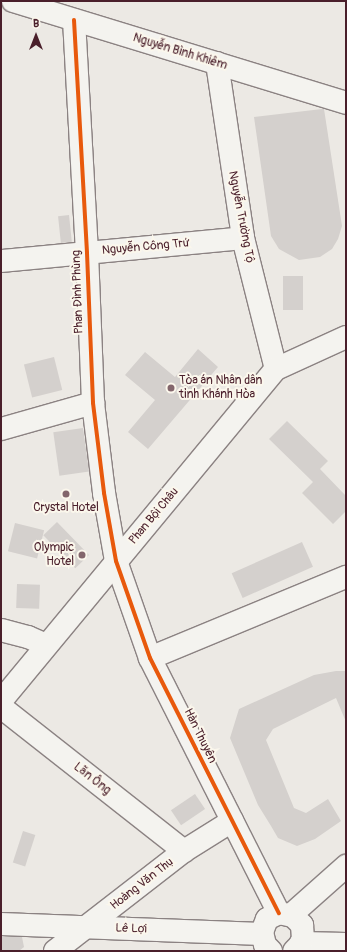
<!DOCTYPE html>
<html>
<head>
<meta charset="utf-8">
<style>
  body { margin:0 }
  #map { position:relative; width:347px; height:952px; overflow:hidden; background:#ece9e4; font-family:Pangolin,sans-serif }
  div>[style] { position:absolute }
  .building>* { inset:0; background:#d4d0cd; transform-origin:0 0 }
  .roads { filter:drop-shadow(1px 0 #8b8282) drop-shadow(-1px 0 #8b8282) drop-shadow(0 1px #8b8282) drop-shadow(0 -1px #8b8282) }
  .minor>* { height:22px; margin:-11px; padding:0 11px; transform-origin:11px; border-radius:11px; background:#f4f3ef }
  .cycleway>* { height:4px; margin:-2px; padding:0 2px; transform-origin:2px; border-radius:2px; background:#e8590c }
  .dots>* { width:11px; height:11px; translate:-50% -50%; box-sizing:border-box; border:2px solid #fbf7ec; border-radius:50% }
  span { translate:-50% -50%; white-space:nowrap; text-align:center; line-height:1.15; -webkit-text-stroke:4px #fbf7ec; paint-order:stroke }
  .street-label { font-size:12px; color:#4a1f2b }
  .poi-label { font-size:12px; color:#4a1f2b }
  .left { translate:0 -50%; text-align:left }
  .right { translate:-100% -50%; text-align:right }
  .frame { position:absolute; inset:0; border:2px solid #4a1f2b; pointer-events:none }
  .north { position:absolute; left:16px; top:16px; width:40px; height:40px; -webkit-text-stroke:3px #fbf7ec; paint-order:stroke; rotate:0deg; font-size:11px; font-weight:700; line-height:16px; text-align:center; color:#4a1f2b }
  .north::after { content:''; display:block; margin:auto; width:14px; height:18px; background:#4a1f2b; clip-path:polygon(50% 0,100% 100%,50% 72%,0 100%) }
</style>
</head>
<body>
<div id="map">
  <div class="building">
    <i style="clip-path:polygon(322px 109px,324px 109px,342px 226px,338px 239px,332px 249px,320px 257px,299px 260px,279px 249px,271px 236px,254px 117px)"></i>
    <i style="left:69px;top:215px;width:27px;height:11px;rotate:84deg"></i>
    <i style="left:283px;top:276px;width:20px;height:34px"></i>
    <i style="clip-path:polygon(198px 349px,218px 367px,148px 449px,128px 432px,155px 400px,125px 375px,145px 352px,175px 377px)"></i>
    <i style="left:54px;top:357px;width:34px;height:31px;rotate:76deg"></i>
    <i style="clip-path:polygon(287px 421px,328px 461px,320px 469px,346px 496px,346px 511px,333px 524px,302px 493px,313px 482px,269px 439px)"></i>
    <i style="left:83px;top:428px;width:44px;height:30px;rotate:82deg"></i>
    <i style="left:57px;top:522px;width:46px;height:19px;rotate:46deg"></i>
    <i style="left:15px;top:523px;width:30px;height:29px;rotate:14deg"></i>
    <i style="left:302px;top:542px;width:27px;height:77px;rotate:66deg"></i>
    <i style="left:17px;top:584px;width:23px;height:24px;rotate:2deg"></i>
    <i style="clip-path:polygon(336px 671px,346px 671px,346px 722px,336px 698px,273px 729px,266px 740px,294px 808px,306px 813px,328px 799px,341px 821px,315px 839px,297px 846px,278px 838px,271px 826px,258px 805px,230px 738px,239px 709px,314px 675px)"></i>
    <i style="left:195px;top:794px;width:18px;height:29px;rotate:56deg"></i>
    <i style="left:23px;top:831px;width:13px;height:33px;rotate:18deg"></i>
    <i style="clip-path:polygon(1px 937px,22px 937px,24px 947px,19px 951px,1px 951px)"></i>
  </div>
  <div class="roads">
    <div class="minor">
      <i style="left:13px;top:1px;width:348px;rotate:17deg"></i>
      <i style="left:74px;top:20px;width:233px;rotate:86.8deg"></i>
      <i style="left:87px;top:253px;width:150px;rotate:87.7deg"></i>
      <i style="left:93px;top:403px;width:91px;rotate:83deg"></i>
      <i style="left:104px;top:493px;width:69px;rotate:80deg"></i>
      <i style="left:116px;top:561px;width:103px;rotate:70.7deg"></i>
      <i style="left:150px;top:658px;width:286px;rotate:63.2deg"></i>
      <i style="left:217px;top:63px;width:177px;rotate:81.5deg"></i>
      <i style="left:243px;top:238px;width:135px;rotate:75.9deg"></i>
      <i style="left:1px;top:261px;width:243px;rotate:-5.4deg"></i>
      <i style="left:1px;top:429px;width:96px;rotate:-15.8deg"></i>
      <i style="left:1px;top:630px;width:28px;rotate:15deg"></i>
      <i style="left:28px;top:637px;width:20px;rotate:24deg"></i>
      <i style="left:150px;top:658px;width:212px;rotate:-22.5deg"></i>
      <i style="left:1px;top:701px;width:431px;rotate:-50.4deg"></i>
      <i style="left:276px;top:369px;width:77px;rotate:-24.6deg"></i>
      <i style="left:1px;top:707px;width:233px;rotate:38.2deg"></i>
      <i style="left:291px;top:915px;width:74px;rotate:-41.7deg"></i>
      <i style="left:1px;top:924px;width:261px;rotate:2.2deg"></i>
      <i style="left:301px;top:943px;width:45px;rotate:1.3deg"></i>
      <i style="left:55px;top:951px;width:163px;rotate:-37.8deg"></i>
      <i style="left:184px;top:851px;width:57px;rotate:-32deg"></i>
      <i style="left:271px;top:951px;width:8px;rotate:-135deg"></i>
      <i style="left:265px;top:945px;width:13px;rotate:-103deg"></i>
      <i style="left:262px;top:932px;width:14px;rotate:-69deg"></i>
      <i style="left:267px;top:919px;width:13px;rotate:-27deg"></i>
      <i style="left:279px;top:913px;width:14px;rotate:12deg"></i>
      <i style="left:293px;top:916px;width:13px;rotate:45deg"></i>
      <i style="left:302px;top:925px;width:14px;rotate:86deg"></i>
      <i style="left:303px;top:939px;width:7px;rotate:117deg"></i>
      <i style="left:300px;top:945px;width:8px;rotate:135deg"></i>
    </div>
  </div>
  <div class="cycleway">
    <i style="left:74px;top:20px;width:233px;rotate:86.8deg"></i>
    <i style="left:87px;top:253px;width:150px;rotate:87.7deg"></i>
    <i style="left:93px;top:403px;width:91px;rotate:83deg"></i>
    <i style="left:104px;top:493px;width:69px;rotate:80deg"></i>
    <i style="left:116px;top:561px;width:103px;rotate:70.7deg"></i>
    <i style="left:150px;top:658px;width:286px;rotate:63.2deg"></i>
  </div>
  <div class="dots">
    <i style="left:171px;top:388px;background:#83666c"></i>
    <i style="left:66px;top:494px;background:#83666c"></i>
    <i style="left:82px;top:555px;background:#83666c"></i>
  </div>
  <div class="street-label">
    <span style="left:180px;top:52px;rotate:17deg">Nguyễn Bình Khiêm</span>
    <span style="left:241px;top:217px;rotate:79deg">Nguyễn Trường Tộ</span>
    <span style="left:146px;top:247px;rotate:-5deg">Nguyễn Công Trứ</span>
    <span style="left:78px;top:292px;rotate:-92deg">Phan Đình Phùng</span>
    <span style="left:154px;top:516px;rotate:-50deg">Phan Bội Châu</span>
    <span style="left:200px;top:736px;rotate:64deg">Hàn Thuyên</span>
    <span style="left:92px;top:779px;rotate:38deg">Lãn Ông</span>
    <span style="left:142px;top:884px;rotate:-38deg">Hoàng Văn Thụ</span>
    <span style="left:131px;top:929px;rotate:2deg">Lê Lợi</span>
  </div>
  <div class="poi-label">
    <span class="left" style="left:179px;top:388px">Tòa án Nhân dân<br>tỉnh Khánh Hòa</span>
    <span style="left:66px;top:508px">Crystal Hotel</span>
    <span class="right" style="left:74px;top:555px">Olympic<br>Hotel</span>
  </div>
  <div class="frame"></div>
  <div class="north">B</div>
</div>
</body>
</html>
